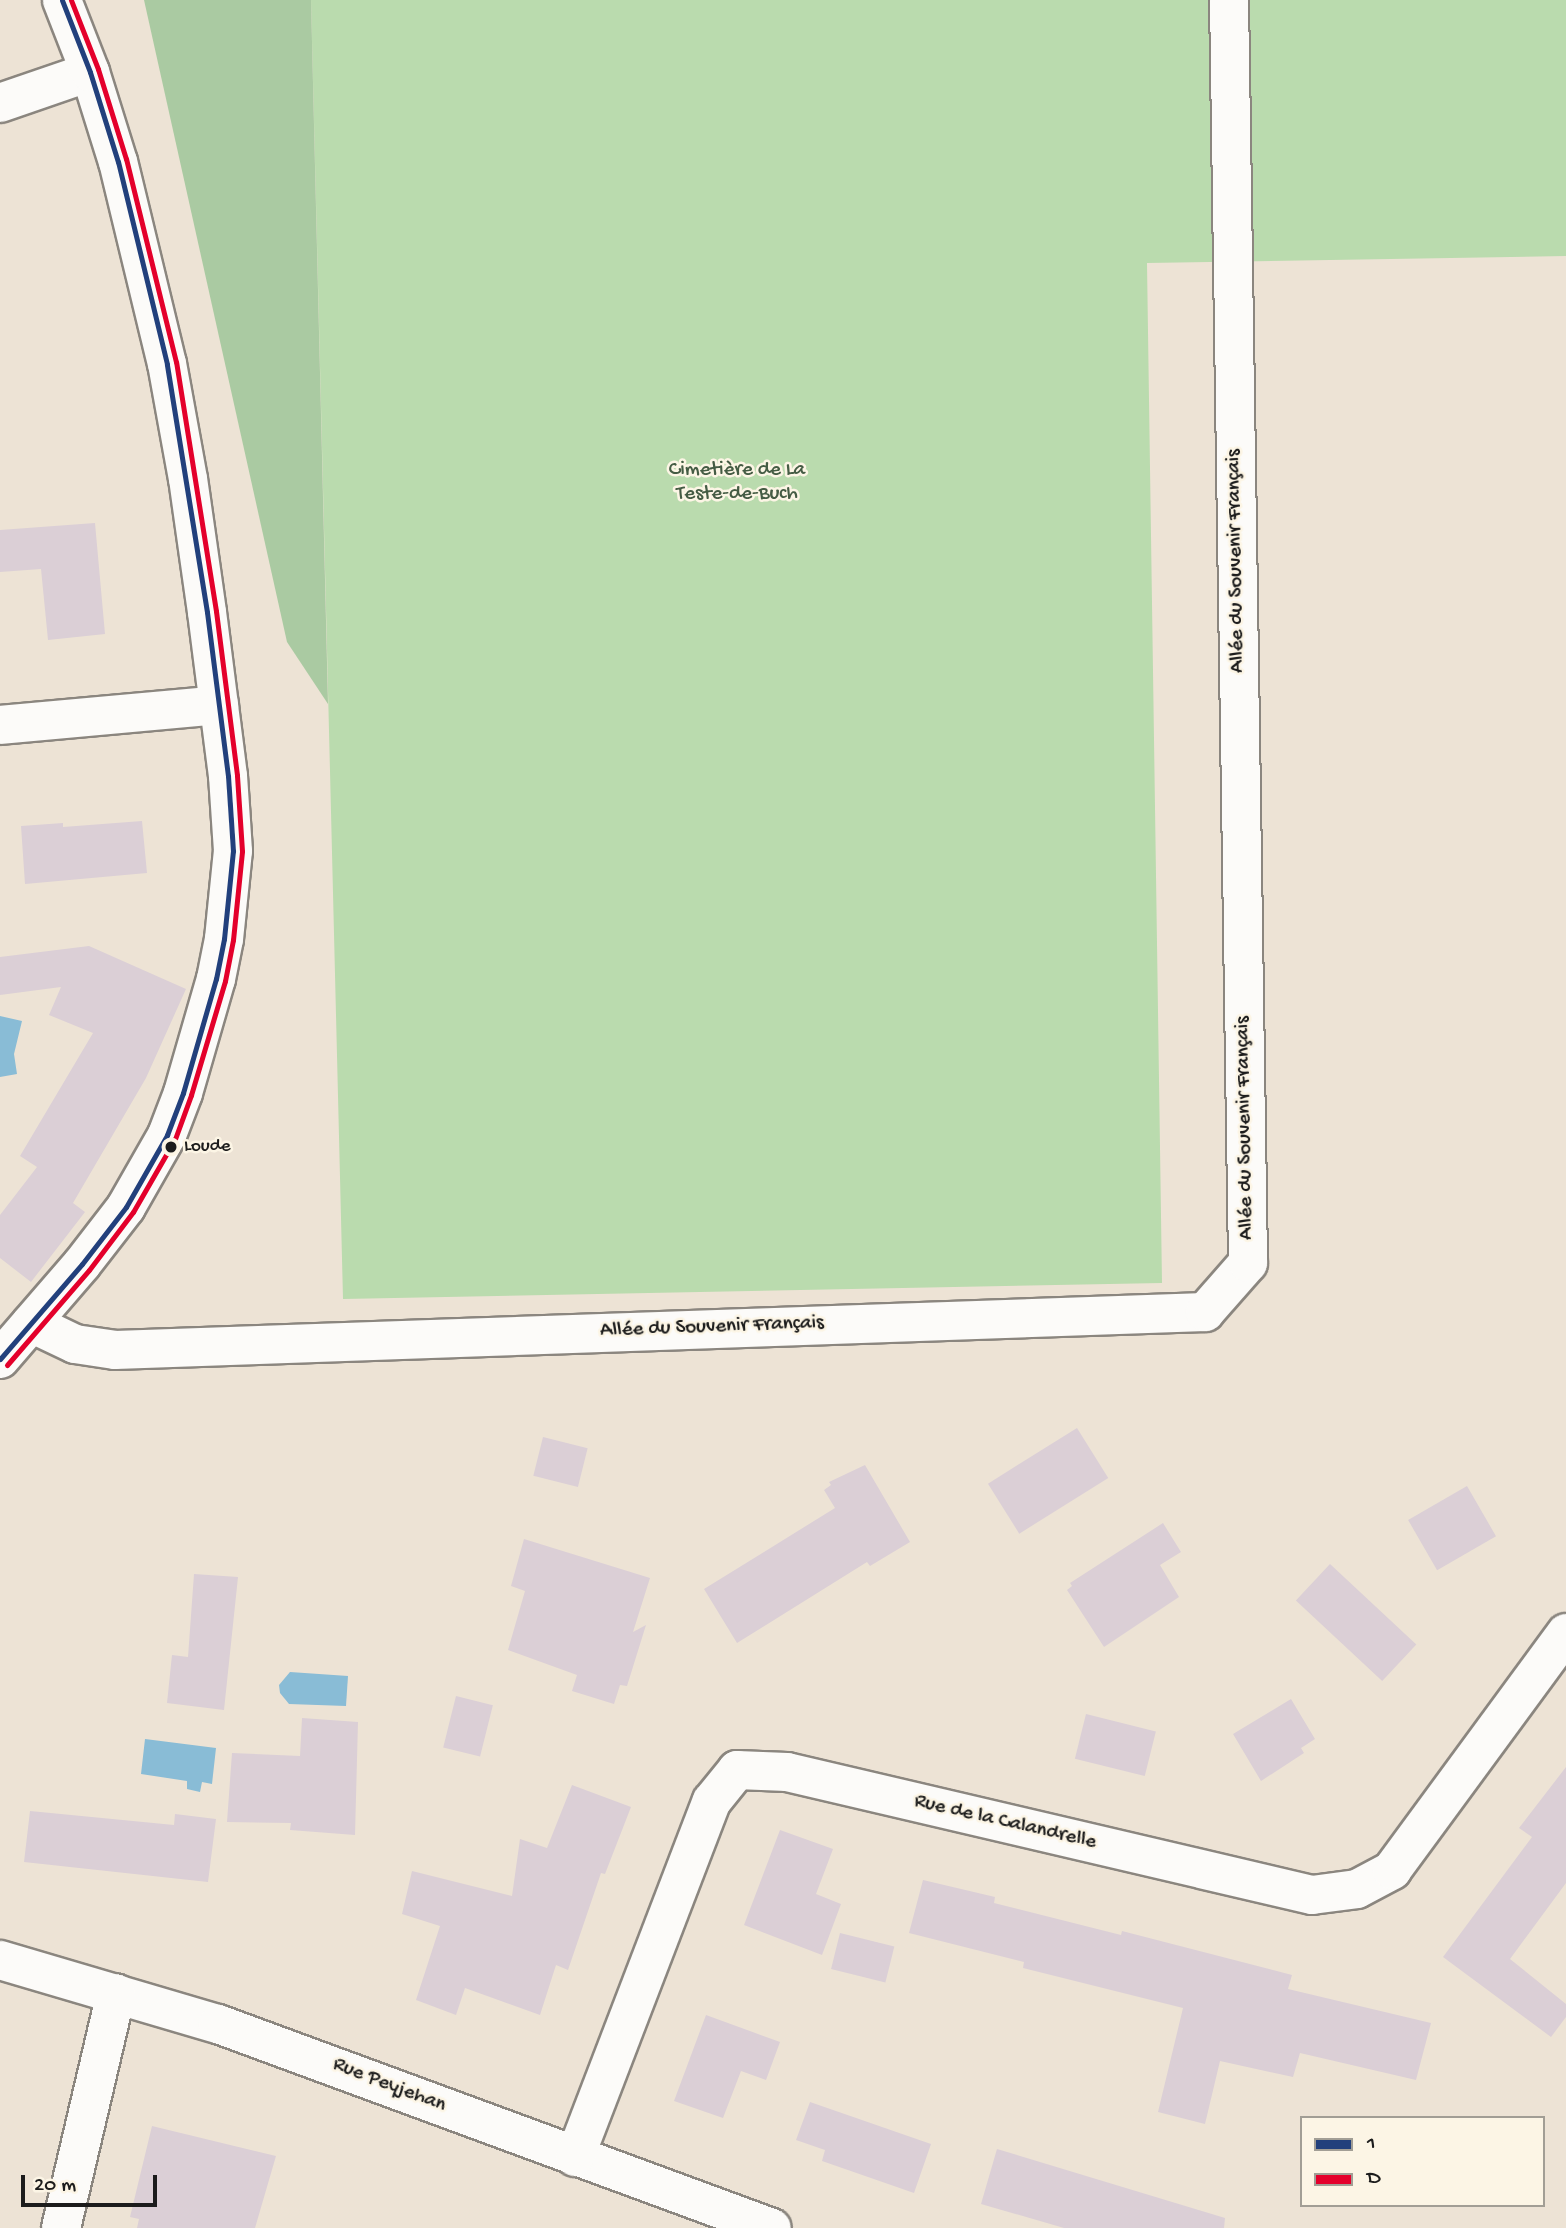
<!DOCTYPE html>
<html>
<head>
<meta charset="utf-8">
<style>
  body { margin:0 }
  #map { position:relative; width:1566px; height:2228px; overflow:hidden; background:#ede3d5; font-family:"Gochi Hand",sans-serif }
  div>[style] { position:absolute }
  .green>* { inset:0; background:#badbae }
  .forest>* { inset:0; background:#aacaa2 }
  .water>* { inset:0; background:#89bcd6 }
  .building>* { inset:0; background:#dbcfd6; transform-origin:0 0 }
  .roads { filter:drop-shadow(2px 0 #8b867f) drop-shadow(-2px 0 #8b867f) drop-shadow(0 2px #8b867f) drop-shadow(0 -2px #8b867f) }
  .minor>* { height:38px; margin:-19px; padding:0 19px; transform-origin:19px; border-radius:19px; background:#fcfbf9 }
  .tertiary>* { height:38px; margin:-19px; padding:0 19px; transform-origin:19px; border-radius:19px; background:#fcfbf9 }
  .bus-1>* { height:5px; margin:-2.5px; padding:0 2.5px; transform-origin:2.5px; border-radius:2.5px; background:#22407c }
  .bus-2>* { height:5px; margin:-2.5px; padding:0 2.5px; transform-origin:2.5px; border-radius:2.5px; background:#e4002b }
  .dots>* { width:19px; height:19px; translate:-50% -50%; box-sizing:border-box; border:4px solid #fcf5e5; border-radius:50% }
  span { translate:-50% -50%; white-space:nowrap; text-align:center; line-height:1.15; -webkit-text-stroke:5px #fcf5e5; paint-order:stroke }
  .bus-label { font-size:19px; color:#1c1c1c }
  .left { translate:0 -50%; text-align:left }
  .park-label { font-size:21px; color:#455c44 }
  .street-label { font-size:21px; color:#1c1c1c }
  .legend { position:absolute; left:1300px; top:2116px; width:245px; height:91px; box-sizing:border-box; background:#fcf5e5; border:2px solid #a29e95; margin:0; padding:9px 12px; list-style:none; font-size:21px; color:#1c1c1c }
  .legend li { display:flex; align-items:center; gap:14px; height:35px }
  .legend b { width:35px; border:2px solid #a29e95 }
  .scale { position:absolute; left:21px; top:2175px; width:136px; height:32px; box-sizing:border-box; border:4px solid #1c1c1c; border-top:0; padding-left:9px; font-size:21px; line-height:24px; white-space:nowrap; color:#1c1c1c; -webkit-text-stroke:5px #fcf5e5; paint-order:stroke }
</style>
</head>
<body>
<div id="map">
  <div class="green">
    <i style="clip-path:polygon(311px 0,1566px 0,1566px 256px,1147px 263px,1162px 1283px,343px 1299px)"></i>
  </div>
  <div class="forest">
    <i style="clip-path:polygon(144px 0,311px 0,328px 704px,287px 642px)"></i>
  </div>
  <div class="water">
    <i style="clip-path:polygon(0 1016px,22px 1021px,14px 1054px,17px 1074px,0 1077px)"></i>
    <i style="clip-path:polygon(290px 1672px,348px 1676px,346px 1706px,289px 1704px,280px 1693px,279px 1685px)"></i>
    <i style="clip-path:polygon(145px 1739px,216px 1748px,212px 1784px,202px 1782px,200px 1792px,187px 1789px,187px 1781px,141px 1774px)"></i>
  </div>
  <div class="building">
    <i style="clip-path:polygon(95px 523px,105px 634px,48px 640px,41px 569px,0 572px,0 530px)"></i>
    <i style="clip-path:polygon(142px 821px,147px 873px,25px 884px,21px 826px,63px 823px,63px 827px)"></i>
    <i style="clip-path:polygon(89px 946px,186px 989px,146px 1078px,73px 1203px,85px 1212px,31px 1282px,0 1258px,0 1215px,37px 1167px,20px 1156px,93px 1033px,49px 1015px,61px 987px,0 995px,0 957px)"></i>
    <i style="left:1077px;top:1428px;width:59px;height:105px;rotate:58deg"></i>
    <i style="left:543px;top:1437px;width:46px;height:40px;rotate:14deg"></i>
    <i style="clip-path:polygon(865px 1465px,910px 1542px,870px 1566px,867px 1562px,737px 1643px,704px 1589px,835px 1508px,824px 1490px,831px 1485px,829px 1482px)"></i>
    <i style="left:1467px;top:1486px;width:58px;height:68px;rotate:60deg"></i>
    <i style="clip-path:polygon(1163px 1523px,1181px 1552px,1160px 1565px,1179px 1597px,1104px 1647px,1067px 1590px,1072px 1586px,1070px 1583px)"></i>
    <i style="clip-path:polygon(524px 1539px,650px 1578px,633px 1632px,646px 1625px,627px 1686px,620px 1685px,614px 1704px,572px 1691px,577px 1675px,508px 1650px,525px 1591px,511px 1586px)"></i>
    <i style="left:1330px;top:1564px;width:118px;height:50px;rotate:43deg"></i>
    <i style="clip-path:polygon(194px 1574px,238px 1577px,224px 1710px,167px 1703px,172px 1655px,188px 1657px)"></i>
    <i style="left:456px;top:1696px;width:38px;height:53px;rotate:14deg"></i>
    <i style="clip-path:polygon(1291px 1699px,1315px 1739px,1301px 1748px,1304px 1753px,1261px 1781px,1233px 1734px)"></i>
    <i style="left:1086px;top:1714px;width:72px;height:46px;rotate:14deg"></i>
    <i style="clip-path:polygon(302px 1718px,358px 1722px,355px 1835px,290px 1830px,291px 1823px,227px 1822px,232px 1753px,300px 1756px)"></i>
    <i style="clip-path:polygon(1566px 1767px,1566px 1883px,1510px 1959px,1566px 2004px,1566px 2017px,1551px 2037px,1443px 1957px,1532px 1837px,1519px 1828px)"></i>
    <i style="clip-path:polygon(572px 1785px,631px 1807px,605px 1874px,601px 1873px,568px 1970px,556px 1965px,540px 2015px,465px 1988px,456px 2015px,416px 2000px,440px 1926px,402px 1914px,412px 1871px,512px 1896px,520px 1839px,547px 1848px)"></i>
    <i style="clip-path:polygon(30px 1811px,174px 1825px,175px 1814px,216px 1819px,208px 1882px,24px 1862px)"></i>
    <i style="clip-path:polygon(780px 1830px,833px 1849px,816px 1894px,841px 1904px,822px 1955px,744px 1925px)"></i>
    <i style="clip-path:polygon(923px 1880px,995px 1897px,994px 1903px,1121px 1935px,1122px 1931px,1292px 1975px,1288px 1989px,1431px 2023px,1416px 2080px,1300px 2053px,1293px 2077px,1220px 2061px,1205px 2124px,1158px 2112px,1183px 2008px,1023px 1968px,1024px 1962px,909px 1933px)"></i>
    <i style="left:840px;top:1933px;width:56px;height:37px;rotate:14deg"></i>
    <i style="clip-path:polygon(706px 2015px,780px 2042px,766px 2080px,741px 2071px,723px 2118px,674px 2101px)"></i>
    <i style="clip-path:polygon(810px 2102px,931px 2144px,914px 2193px,822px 2161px,825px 2150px,796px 2140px)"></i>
    <i style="clip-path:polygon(152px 2126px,276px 2156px,255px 2228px,137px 2228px,139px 2219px,130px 2217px)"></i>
    <i style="clip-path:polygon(997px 2149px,1225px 2218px,1224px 2228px,1064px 2228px,981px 2204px)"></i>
  </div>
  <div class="roads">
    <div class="minor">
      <i style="left:0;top:103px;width:95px;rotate:-19deg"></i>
      <i style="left:0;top:725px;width:220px;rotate:-5.2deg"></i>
      <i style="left:31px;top:1323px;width:49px;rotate:25.5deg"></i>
      <i style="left:75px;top:1344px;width:40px;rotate:8.5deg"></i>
      <i style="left:115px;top:1350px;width:1091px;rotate:-2deg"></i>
      <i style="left:1205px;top:1312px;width:65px;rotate:-48.7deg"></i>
      <i style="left:1248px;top:1263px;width:1263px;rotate:-90.86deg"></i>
      <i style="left:0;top:1960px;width:227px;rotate:16.4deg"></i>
      <i style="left:218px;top:2024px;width:590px;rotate:20.22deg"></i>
      <i style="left:575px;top:2157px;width:381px;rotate:-69deg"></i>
      <i style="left:712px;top:1801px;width:40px;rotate:-51deg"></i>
      <i style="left:737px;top:1770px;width:50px;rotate:2.3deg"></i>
      <i style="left:787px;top:1772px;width:539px;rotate:13.19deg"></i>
      <i style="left:1312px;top:1895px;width:45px;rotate:-7.6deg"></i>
      <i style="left:1357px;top:1889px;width:40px;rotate:-28deg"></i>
      <i style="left:1392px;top:1870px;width:294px;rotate:-53.7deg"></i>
      <i style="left:61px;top:2228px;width:241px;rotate:-76.8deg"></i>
    </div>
    <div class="tertiary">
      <i style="left:0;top:1359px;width:125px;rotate:-49.2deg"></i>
      <i style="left:82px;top:1264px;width:72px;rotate:-52.3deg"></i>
      <i style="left:126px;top:1207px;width:83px;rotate:-60.3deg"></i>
      <i style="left:167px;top:1135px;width:45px;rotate:-69.1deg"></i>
      <i style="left:183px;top:1093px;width:119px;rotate:-73.9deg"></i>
      <i style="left:216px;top:979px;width:41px;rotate:-78.7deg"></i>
      <i style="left:224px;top:939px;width:88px;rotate:-84.2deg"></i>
      <i style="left:233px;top:851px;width:75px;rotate:-93.8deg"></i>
      <i style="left:228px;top:776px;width:165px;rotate:-97.3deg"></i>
      <i style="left:207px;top:612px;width:134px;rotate:-98.1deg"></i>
      <i style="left:188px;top:479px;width:117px;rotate:-100.3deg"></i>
      <i style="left:167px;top:364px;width:208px;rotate:-103.6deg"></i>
      <i style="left:118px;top:162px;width:94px;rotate:-107.3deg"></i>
      <i style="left:90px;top:72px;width:77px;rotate:-111.3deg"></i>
    </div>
  </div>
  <div class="bus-1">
    <i style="left:0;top:1359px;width:125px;rotate:-49.2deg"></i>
    <i style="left:82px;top:1264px;width:72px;rotate:-52.3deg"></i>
    <i style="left:126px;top:1207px;width:83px;rotate:-60.3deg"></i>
    <i style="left:167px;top:1135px;width:45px;rotate:-69.1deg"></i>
    <i style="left:183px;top:1093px;width:119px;rotate:-73.9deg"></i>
    <i style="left:216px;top:979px;width:41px;rotate:-78.7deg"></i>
    <i style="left:224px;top:939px;width:88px;rotate:-84.2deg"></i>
    <i style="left:233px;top:851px;width:75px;rotate:-93.8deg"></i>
    <i style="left:228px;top:776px;width:165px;rotate:-97.3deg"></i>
    <i style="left:207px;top:612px;width:251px;rotate:-99.2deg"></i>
    <i style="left:167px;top:364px;width:208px;rotate:-103.6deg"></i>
    <i style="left:118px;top:162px;width:94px;rotate:-107.3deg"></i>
    <i style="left:90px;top:72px;width:77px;rotate:-111.3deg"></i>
  </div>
  <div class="bus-2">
    <i style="left:7px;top:1365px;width:125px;rotate:-49.2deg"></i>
    <i style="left:89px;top:1270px;width:73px;rotate:-52.8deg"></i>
    <i style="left:133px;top:1212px;width:84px;rotate:-60.1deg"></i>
    <i style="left:175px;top:1139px;width:47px;rotate:-70deg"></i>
    <i style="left:191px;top:1095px;width:119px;rotate:-73.4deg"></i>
    <i style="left:225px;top:981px;width:42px;rotate:-79deg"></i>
    <i style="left:233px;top:940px;width:89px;rotate:-84.2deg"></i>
    <i style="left:242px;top:851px;width:76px;rotate:-93.8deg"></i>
    <i style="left:237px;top:775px;width:165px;rotate:-97.3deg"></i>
    <i style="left:216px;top:611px;width:252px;rotate:-99.1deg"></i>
    <i style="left:176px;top:362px;width:209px;rotate:-103.8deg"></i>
    <i style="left:126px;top:159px;width:94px;rotate:-107.3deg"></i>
    <i style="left:98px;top:69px;width:74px;rotate:-111.4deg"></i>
  </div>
  <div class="dots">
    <i style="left:171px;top:1147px;background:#1c1c1c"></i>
  </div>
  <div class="bus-label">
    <span class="left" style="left:184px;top:1147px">Loude</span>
  </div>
  <div class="park-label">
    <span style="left:737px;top:483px">Cimetière de La<br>Teste-de-Buch</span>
  </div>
  <div class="street-label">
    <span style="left:1237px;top:561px;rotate:-91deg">Allée du Souvenir Français</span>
    <span style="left:1246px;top:1128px;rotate:-91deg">Allée du Souvenir Français</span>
    <span style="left:712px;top:1328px;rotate:-2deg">Allée du Souvenir Français</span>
    <span style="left:1005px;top:1823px;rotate:13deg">Rue de la Calandrelle</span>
    <span style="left:389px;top:2086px;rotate:21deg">Rue Peyjehan</span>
  </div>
  <ul class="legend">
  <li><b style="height:9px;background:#22407c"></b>1</li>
  <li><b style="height:9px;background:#e4002b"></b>D</li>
  </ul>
  <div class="scale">20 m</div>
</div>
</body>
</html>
